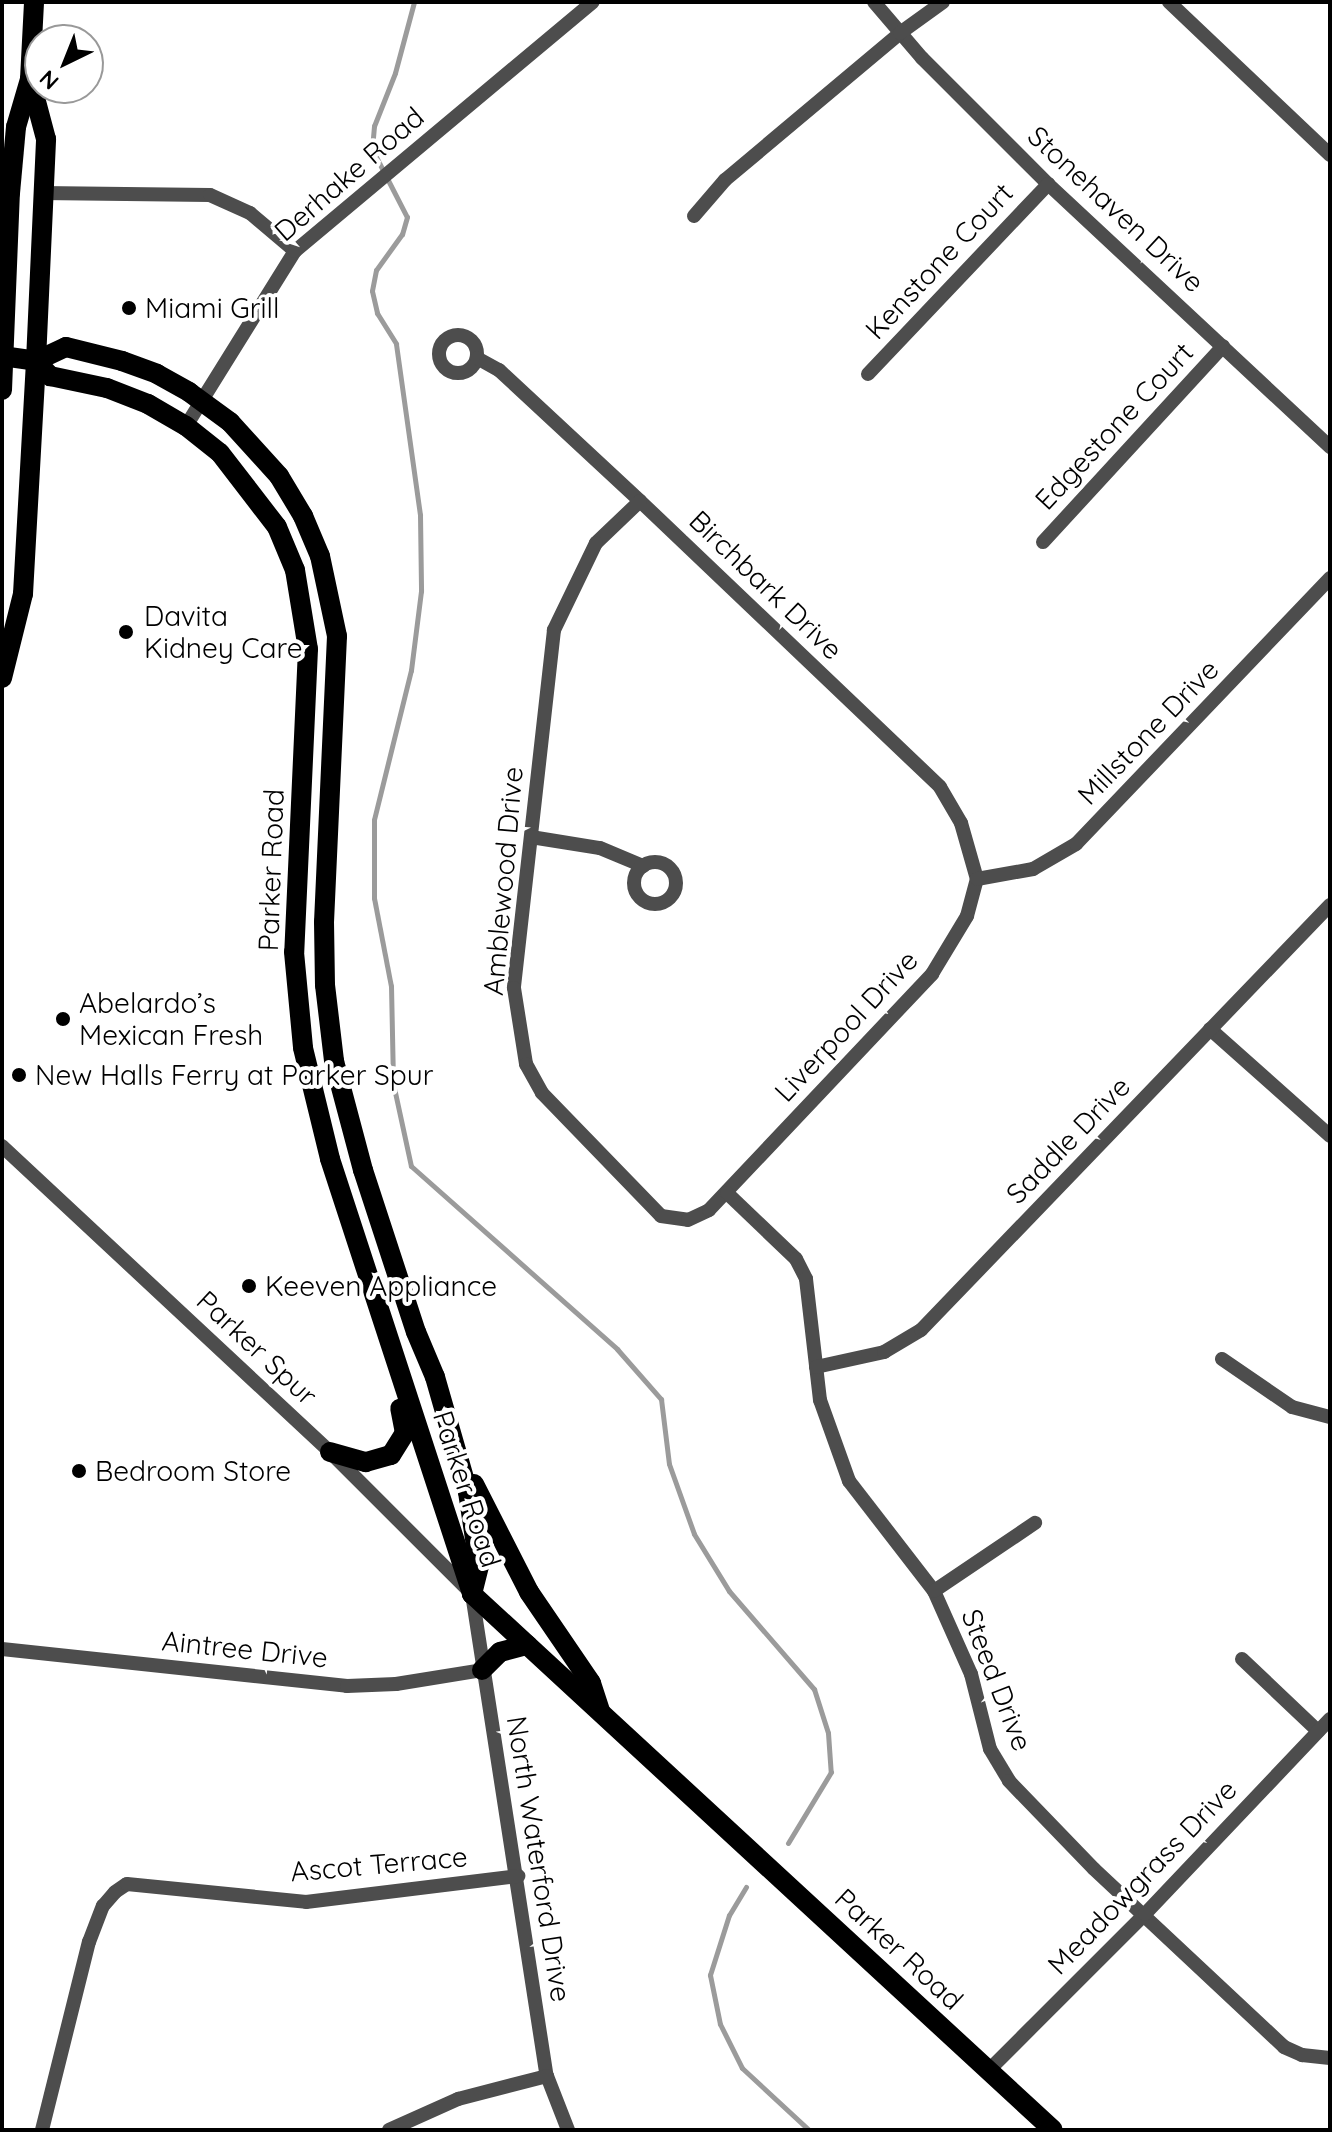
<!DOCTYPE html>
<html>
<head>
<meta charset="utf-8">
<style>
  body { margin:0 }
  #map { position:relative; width:1332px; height:2132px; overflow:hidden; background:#fff; font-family:Quicksand,sans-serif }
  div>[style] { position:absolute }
  .stream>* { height:5px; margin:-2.5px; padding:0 2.5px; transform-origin:2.5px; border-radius:2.5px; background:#9b9b9b }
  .minor>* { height:14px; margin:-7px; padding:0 7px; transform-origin:7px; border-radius:7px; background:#4d4d4d }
  .minor>.ring { margin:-7px; padding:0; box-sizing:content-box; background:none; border:14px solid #4d4d4d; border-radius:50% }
  .major>* { height:20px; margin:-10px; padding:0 10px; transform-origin:10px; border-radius:10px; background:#000 }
  .dots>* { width:22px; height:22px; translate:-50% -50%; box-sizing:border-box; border:4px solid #fff; border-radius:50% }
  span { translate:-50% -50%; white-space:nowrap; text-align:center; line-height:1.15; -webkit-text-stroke:8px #fff; paint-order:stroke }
  .street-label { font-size:28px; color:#000 }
  .poi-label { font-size:28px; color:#000 }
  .left { translate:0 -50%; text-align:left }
  .frame { position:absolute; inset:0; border:4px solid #000; pointer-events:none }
  .north { position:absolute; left:24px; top:24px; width:80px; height:80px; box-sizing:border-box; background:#fff; border:2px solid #999; border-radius:50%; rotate:223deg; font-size:22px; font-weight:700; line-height:32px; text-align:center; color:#000 }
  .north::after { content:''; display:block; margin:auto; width:28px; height:36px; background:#000; clip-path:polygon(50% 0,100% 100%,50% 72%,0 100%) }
</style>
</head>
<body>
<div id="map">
  <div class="stream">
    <i style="left:414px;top:2px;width:73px;rotate:105deg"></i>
    <i style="left:395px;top:73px;width:57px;rotate:111.6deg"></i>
    <i style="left:374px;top:126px;width:23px;rotate:95deg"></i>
    <i style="left:372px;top:149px;width:76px;rotate:62.8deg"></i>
    <i style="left:407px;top:217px;width:18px;rotate:106deg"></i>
    <i style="left:402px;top:234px;width:44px;rotate:125.8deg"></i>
    <i style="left:376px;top:270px;width:21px;rotate:101deg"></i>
    <i style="left:372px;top:291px;width:23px;rotate:77deg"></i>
    <i style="left:377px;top:313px;width:36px;rotate:58deg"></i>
    <i style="left:396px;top:344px;width:173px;rotate:82deg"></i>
    <i style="left:420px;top:515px;width:76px;rotate:89.2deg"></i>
    <i style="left:421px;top:591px;width:80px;rotate:97.2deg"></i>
    <i style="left:411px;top:670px;width:154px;rotate:103.9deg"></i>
    <i style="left:374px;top:820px;width:78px;rotate:90deg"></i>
    <i style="left:374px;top:898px;width:90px;rotate:79.1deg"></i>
    <i style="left:391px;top:986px;width:97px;rotate:88.8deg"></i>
    <i style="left:393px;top:1083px;width:85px;rotate:77.8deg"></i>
    <i style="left:411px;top:1166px;width:276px;rotate:41.6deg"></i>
    <i style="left:617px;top:1349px;width:67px;rotate:48.7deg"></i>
    <i style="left:661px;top:1399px;width:65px;rotate:83deg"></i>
    <i style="left:669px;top:1464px;width:74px;rotate:70.3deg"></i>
    <i style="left:694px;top:1534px;width:67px;rotate:58.4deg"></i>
    <i style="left:729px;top:1591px;width:130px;rotate:49.1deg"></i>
    <i style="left:814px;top:1689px;width:46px;rotate:72.3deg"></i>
    <i style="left:828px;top:1733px;width:39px;rotate:86deg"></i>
    <i style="left:831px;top:1772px;width:83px;rotate:121.2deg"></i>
    <i style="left:746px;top:1887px;width:33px;rotate:121deg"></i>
    <i style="left:729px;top:1915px;width:63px;rotate:107.6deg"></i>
    <i style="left:710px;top:1975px;width:50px;rotate:78.5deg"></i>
    <i style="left:720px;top:2024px;width:49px;rotate:63.4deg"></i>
    <i style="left:742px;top:2068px;width:91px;rotate:42.8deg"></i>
  </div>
  <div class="minor">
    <i style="left:874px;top:2px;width:74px;rotate:49.4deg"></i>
    <i style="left:922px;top:58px;width:178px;rotate:45deg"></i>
    <i style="left:1048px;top:184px;width:386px;rotate:43deg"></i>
    <i style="left:1169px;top:2px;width:222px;rotate:43.5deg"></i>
    <i style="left:41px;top:193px;width:169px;rotate:0.7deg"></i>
    <i style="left:210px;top:195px;width:44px;rotate:24.2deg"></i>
    <i style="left:250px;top:213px;width:59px;rotate:40.2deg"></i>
    <i style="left:694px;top:216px;width:48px;rotate:-49.3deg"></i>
    <i style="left:725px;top:180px;width:229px;rotate:-40deg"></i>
    <i style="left:900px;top:33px;width:53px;rotate:-35.8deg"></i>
    <i class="ring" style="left:439px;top:335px;width:24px;height:24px"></i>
    <i style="left:477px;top:358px;width:25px;rotate:29deg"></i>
    <i style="left:499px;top:370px;width:192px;rotate:42.9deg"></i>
    <i style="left:640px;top:501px;width:414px;rotate:43.6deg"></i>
    <i style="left:940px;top:787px;width:42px;rotate:59.7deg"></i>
    <i style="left:961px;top:823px;width:58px;rotate:74.1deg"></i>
    <i style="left:868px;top:374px;width:262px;rotate:-46.5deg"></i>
    <i style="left:186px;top:426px;width:206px;rotate:-58.1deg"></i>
    <i style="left:295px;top:251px;width:388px;rotate:-39.9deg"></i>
    <i style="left:640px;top:501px;width:61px;rotate:136.3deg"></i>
    <i style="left:596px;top:543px;width:97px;rotate:115.8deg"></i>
    <i style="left:554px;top:630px;width:360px;rotate:96.4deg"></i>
    <i style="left:514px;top:988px;width:77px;rotate:81deg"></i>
    <i style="left:526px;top:1064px;width:33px;rotate:61deg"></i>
    <i style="left:542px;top:1093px;width:171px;rotate:45.9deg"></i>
    <i style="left:661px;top:1216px;width:27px;rotate:8deg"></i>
    <i style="left:688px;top:1220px;width:23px;rotate:-25deg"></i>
    <i style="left:709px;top:1210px;width:325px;rotate:-46.6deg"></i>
    <i style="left:932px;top:974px;width:68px;rotate:-58.9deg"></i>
    <i style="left:967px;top:916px;width:38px;rotate:-75deg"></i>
    <i style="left:1043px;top:542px;width:266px;rotate:-47.4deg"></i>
    <i style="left:531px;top:837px;width:70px;rotate:9.1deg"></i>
    <i style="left:600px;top:848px;width:47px;rotate:22.7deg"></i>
    <i class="ring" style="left:634px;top:862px;width:28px;height:28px"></i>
    <i style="left:977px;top:879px;width:57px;rotate:-10.1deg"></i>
    <i style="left:1033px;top:869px;width:50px;rotate:-30.2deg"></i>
    <i style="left:1076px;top:844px;width:368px;rotate:-46.3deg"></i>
    <i style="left:1210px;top:1029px;width:161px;rotate:41.7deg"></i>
    <i style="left:2px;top:1146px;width:449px;rotate:43deg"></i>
    <i style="left:330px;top:1452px;width:201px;rotate:45deg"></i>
    <i style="left:472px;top:1594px;width:488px;rotate:81.2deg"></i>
    <i style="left:547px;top:2076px;width:58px;rotate:68.7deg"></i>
    <i style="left:727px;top:1193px;width:95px;rotate:43.7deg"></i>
    <i style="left:796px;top:1259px;width:22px;rotate:63deg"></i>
    <i style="left:806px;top:1279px;width:122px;rotate:83.4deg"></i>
    <i style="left:820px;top:1400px;width:86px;rotate:70.3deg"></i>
    <i style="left:849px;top:1481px;width:139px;rotate:52.3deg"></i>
    <i style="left:934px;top:1591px;width:91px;rotate:66deg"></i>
    <i style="left:971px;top:1674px;width:77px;rotate:75.8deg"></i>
    <i style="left:990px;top:1749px;width:37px;rotate:59deg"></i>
    <i style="left:1009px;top:1781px;width:122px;rotate:46deg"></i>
    <i style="left:1094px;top:1869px;width:260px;rotate:43.1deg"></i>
    <i style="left:1284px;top:2047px;width:20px;rotate:24deg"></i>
    <i style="left:1302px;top:2055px;width:28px;rotate:6deg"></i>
    <i style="left:1222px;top:1359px;width:85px;rotate:34.4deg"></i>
    <i style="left:1292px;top:1407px;width:39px;rotate:15deg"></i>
    <i style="left:816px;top:1367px;width:70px;rotate:-12.4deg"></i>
    <i style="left:884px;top:1352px;width:43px;rotate:-30.7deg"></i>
    <i style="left:921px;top:1330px;width:590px;rotate:-46.1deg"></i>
    <i style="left:934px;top:1591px;width:122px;rotate:-34deg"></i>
    <i style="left:2px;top:1649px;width:347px;rotate:6.1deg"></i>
    <i style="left:347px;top:1686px;width:49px;rotate:-2.3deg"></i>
    <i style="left:396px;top:1684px;width:87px;rotate:-9.2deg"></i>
    <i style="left:1242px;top:1659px;width:105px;rotate:43.5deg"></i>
    <i style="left:989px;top:2070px;width:221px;rotate:-45deg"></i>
    <i style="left:1145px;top:1914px;width:269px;rotate:-46.5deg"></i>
    <i style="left:42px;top:2130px;width:194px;rotate:-76deg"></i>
    <i style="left:89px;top:1942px;width:39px;rotate:-69deg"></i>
    <i style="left:103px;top:1906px;width:18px;rotate:-49deg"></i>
    <i style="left:115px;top:1892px;width:14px;rotate:-34deg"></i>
    <i style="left:127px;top:1884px;width:180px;rotate:5.7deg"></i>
    <i style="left:306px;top:1902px;width:214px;rotate:-7deg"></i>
    <i style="left:389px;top:2130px;width:76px;rotate:-24.2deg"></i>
    <i style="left:458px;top:2099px;width:92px;rotate:-14.5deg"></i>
  </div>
  <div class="major">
    <i style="left:2px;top:356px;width:34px;rotate:8deg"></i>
    <i style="left:36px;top:361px;width:33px;rotate:-25deg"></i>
    <i style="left:66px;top:347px;width:58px;rotate:14deg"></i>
    <i style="left:122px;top:361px;width:37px;rotate:20deg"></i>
    <i style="left:157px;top:374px;width:37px;rotate:29deg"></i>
    <i style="left:189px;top:392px;width:51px;rotate:36.2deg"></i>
    <i style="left:230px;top:422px;width:73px;rotate:47.8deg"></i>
    <i style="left:279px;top:476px;width:47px;rotate:59deg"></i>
    <i style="left:303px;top:516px;width:43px;rotate:67deg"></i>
    <i style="left:320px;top:556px;width:82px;rotate:78deg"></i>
    <i style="left:337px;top:636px;width:286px;rotate:92.6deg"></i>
    <i style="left:324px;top:922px;width:63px;rotate:89.1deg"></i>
    <i style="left:325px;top:985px;width:77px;rotate:83.2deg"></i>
    <i style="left:334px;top:1061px;width:113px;rotate:75.1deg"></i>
    <i style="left:363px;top:1170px;width:170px;rotate:71.9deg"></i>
    <i style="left:416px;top:1332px;width:49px;rotate:67.1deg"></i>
    <i style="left:435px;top:1377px;width:120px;rotate:74deg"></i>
    <i style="left:468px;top:1492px;width:75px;rotate:81.5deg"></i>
    <i style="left:479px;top:1566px;width:29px;rotate:104deg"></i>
    <i style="left:36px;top:361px;width:21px;rotate:47deg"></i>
    <i style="left:50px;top:376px;width:58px;rotate:11.9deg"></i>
    <i style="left:107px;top:388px;width:44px;rotate:21.3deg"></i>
    <i style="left:148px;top:404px;width:44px;rotate:30.1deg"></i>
    <i style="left:186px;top:426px;width:43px;rotate:38.5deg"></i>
    <i style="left:220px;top:453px;width:93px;rotate:52.4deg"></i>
    <i style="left:277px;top:527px;width:47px;rotate:67.3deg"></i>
    <i style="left:295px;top:570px;width:80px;rotate:80.7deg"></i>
    <i style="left:308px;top:649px;width:303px;rotate:92.6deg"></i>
    <i style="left:294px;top:952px;width:96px;rotate:84.6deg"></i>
    <i style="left:303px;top:1048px;width:114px;rotate:76.3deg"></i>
    <i style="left:330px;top:1159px;width:458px;rotate:71.9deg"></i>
    <i style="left:472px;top:1594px;width:790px;rotate:42.69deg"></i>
    <i style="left:2px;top:390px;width:197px;rotate:-87.7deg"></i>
    <i style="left:10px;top:193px;width:66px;rotate:-84.8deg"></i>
    <i style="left:16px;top:127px;width:50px;rotate:-73.7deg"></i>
    <i style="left:30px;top:79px;width:77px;rotate:-87deg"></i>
    <i style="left:2px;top:678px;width:87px;rotate:-76deg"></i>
    <i style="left:23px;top:594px;width:233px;rotate:-86.8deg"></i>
    <i style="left:36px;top:361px;width:222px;rotate:-87.4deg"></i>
    <i style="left:46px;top:139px;width:62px;rotate:-104.9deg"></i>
    <i style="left:330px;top:1452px;width:37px;rotate:16deg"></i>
    <i style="left:366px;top:1462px;width:26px;rotate:-16deg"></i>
    <i style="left:391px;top:1455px;width:26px;rotate:-58deg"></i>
    <i style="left:405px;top:1433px;width:25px;rotate:-101deg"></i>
    <i style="left:474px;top:1484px;width:121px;rotate:63deg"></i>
    <i style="left:529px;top:1592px;width:110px;rotate:55.7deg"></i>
    <i style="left:591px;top:1683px;width:29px;rotate:72deg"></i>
    <i style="left:482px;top:1670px;width:25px;rotate:-45deg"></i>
    <i style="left:500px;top:1652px;width:28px;rotate:-15deg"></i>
  </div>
  <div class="dots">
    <i style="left:129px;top:308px;background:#000"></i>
    <i style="left:126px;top:632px;background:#000"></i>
    <i style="left:63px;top:1019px;background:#000"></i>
    <i style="left:19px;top:1075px;background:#000"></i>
    <i style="left:249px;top:1286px;background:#000"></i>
    <i style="left:79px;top:1471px;background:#000"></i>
  </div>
  <div class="street-label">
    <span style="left:349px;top:174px;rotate:-41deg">Derhake Road</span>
    <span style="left:1116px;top:209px;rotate:43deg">Stonehaven Drive</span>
    <span style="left:939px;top:261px;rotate:-47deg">Kenstone Court</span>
    <span style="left:1114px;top:426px;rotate:-47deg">Edgestone Court</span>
    <span style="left:766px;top:585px;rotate:44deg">Birchbark Drive</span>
    <span style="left:1148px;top:732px;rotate:-46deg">Millstone Drive</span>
    <span style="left:271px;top:870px;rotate:-88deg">Parker Road</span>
    <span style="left:503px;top:881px;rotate:-85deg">Amblewood Drive</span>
    <span style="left:846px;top:1026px;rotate:-47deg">Liverpool Drive</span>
    <span style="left:1068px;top:1140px;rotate:-46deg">Saddle Drive</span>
    <span style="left:257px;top:1348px;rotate:43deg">Parker Spur</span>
    <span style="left:467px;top:1489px;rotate:72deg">Parker Road</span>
    <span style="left:245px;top:1649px;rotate:6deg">Aintree Drive</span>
    <span style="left:997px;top:1680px;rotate:69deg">Steed Drive</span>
    <span style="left:539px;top:1859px;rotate:81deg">North Waterford Drive</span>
    <span style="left:379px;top:1864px;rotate:-5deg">Ascot Terrace</span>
    <span style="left:1142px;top:1877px;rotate:-46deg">Meadowgrass Drive</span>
    <span style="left:899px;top:1949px;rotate:43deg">Parker Road</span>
  </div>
  <div class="poi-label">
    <span class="left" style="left:145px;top:308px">Miami Grill</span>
    <span class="left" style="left:144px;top:632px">Davita<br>Kidney Care</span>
    <span class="left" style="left:79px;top:1019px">Abelardo’s<br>Mexican Fresh</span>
    <span class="left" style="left:35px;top:1075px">New Halls Ferry at Parker Spur</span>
    <span class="left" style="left:265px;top:1286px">Keeven Appliance</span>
    <span class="left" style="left:95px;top:1471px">Bedroom Store</span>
  </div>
  <div class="frame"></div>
  <div class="north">N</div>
</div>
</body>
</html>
